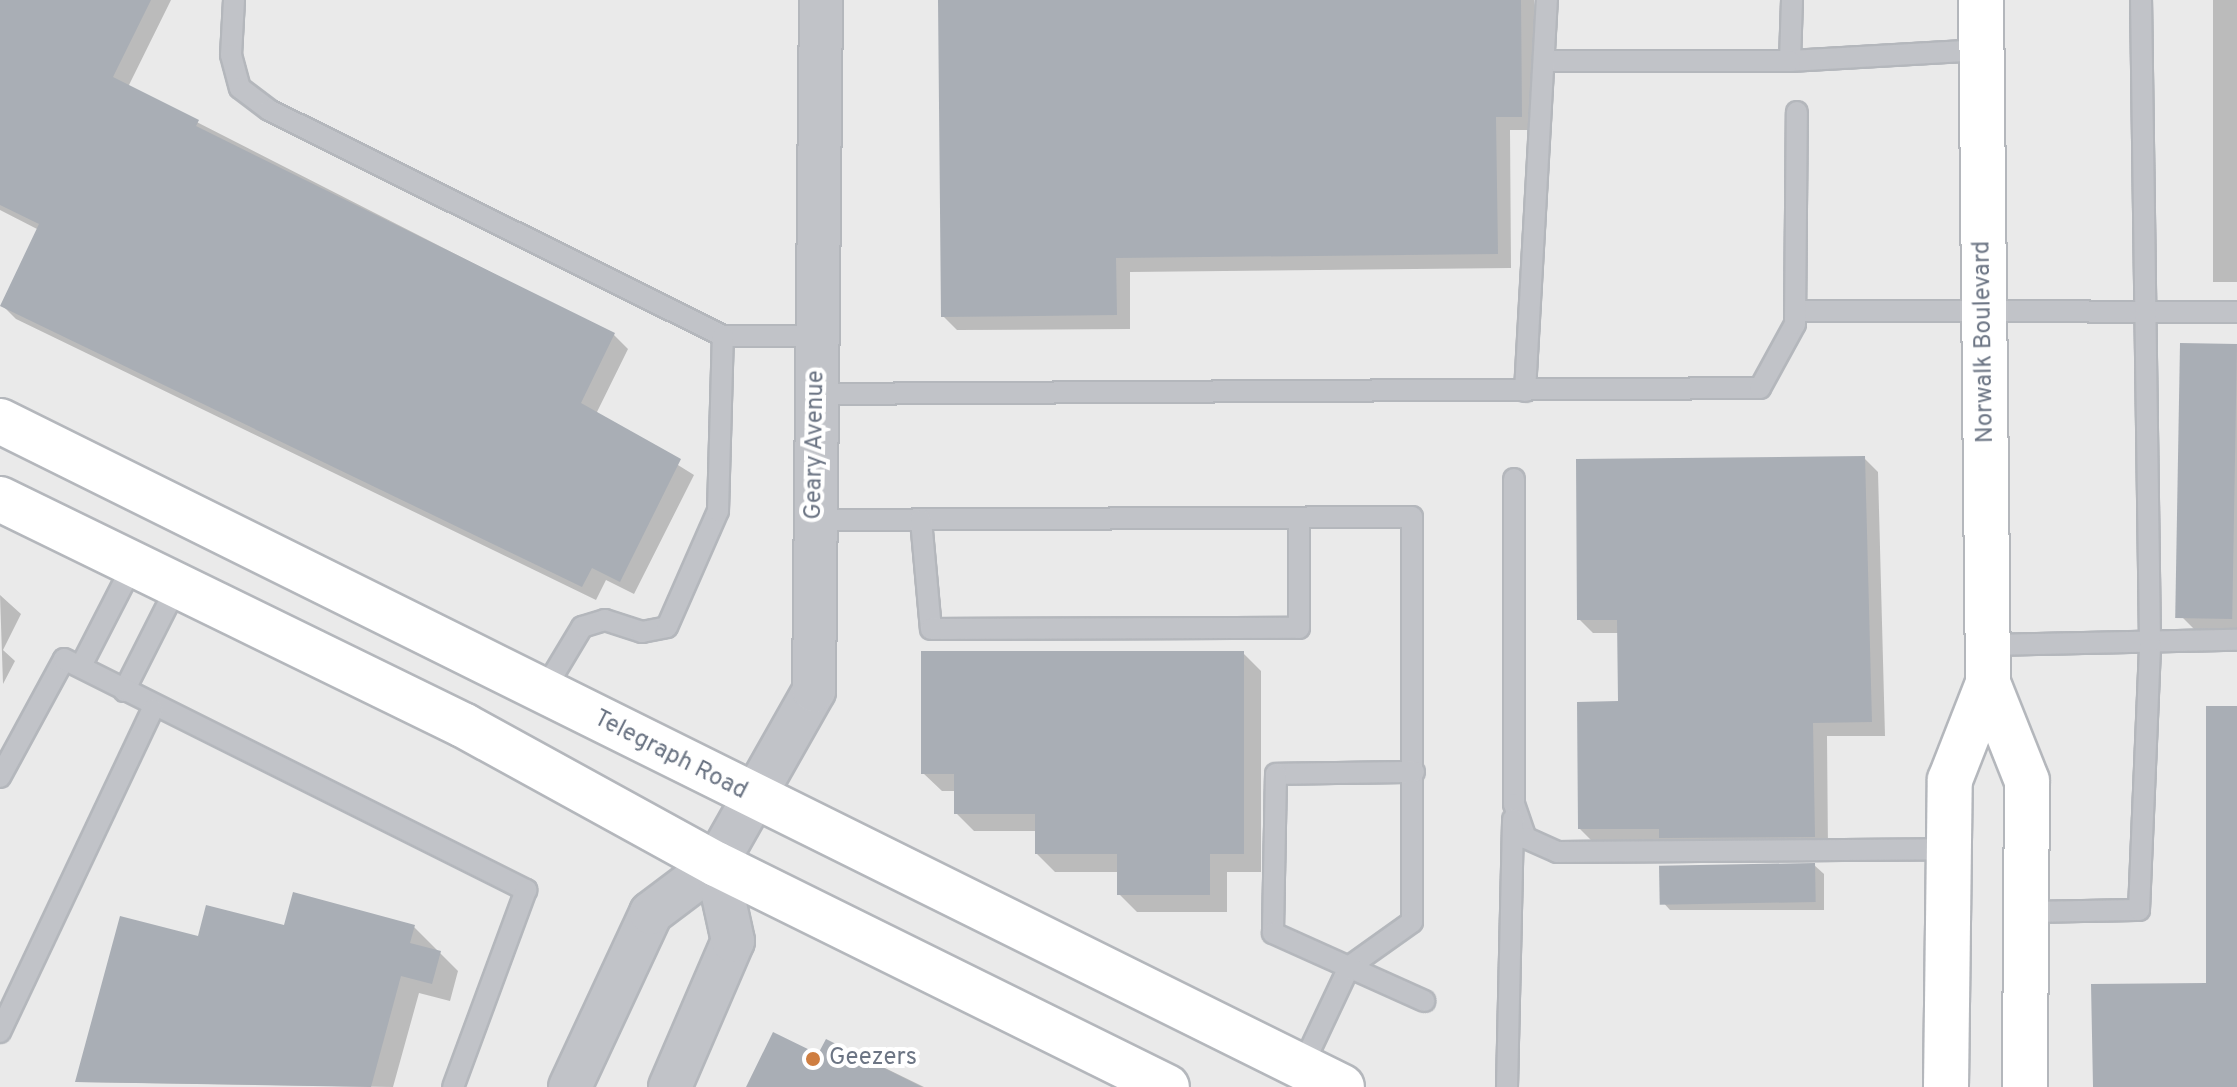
<!DOCTYPE html>
<html>
<head>
<meta charset="utf-8">
<style>
  body { margin:0 }
  #map { position:relative; width:2237px; height:1087px; overflow:hidden; background:#f9f9f7; font-family:Overpass,sans-serif }
  div>[style] { position:absolute }
  .built>* { inset:0; background:#eaeaea; transform-origin:0 0 }
  .shadow>* { inset:0; background:#0003; transform-origin:0 0 }
  .building>* { inset:0; background:#a9aeb5; transform-origin:0 0 }
  .roads { filter:drop-shadow(2px 0 #b4b7bc) drop-shadow(-2px 0 #b4b7bc) drop-shadow(0 2px #b4b7bc) drop-shadow(0 -2px #b4b7bc) }
  .lane>* { height:20px; margin:-10px; padding:0 10px; transform-origin:10px; border-radius:10px; background:#c1c3c8 }
  .street>* { height:42px; margin:-21px; padding:0 21px; transform-origin:21px; border-radius:21px; background:#c1c3c8 }
  .secondary>* { height:44px; margin:-22px; padding:0 22px; transform-origin:22px; border-radius:22px; background:#fff }
  .primary>* { height:44px; margin:-22px; padding:0 22px; transform-origin:22px; border-radius:22px; background:#fff }
  .dots>* { width:22px; height:22px; translate:-50% -50%; box-sizing:border-box; border:4px solid #fff; border-radius:50% }
  span { translate:-50% -50%; white-space:nowrap; text-align:center; line-height:1.15; -webkit-text-stroke:8px #fff; paint-order:stroke }
  .street-label { font-size:24px; color:#6c7584 }
  .poi-label { font-size:24px; color:#6c7584 }
  .left { translate:0 -50%; text-align:left }
</style>
</head>
<body>
<div id="map">
  <div class="built">
    <i style="left:0;top:0;width:2237px;height:1087px"></i>
  </div>
  <div class="shadow">
    <i style="clip-path:polygon(0 0,171px 0,128px 87px,614px 335px,628px 349px,596px 414px,694px 475px,634px 594px,606px 580px,596px 600px,16px 319px,2px 305px,39px 230px,0 210px)"></i>
    <i style="clip-path:polygon(940px 0,1534px 0,1536px 130px,1510px 130px,1511px 268px,1130px 272px,1130px 329px,957px 330px,943px 316px)"></i>
    <i style="left:2213px;top:0;width:24px;height:282px"></i>
    <i style="clip-path:polygon(2237px 345px,2237px 631px,2196px 631px,2182px 617px)"></i>
    <i style="clip-path:polygon(1864px 458px,1878px 472px,1885px 736px,1827px 736px,1828px 850px,1594px 843px,1580px 829px,1620px 703px,1619px 633px,1593px 633px,1579px 619px)"></i>
    <i style="clip-path:polygon(0 595px,21px 614px,3px 650px,15px 661px,3px 684px)"></i>
    <i style="clip-path:polygon(1243px 653px,1261px 671px,1261px 872px,1227px 872px,1227px 912px,1137px 912px,1119px 894px,1119px 872px,1055px 872px,1037px 854px,1037px 831px,974px 831px,956px 813px,956px 791px,942px 791px,923px 773px)"></i>
    <i style="clip-path:polygon(1814px 865px,1824px 874px,1824px 910px,1670px 910px,1661px 900px)"></i>
    <i style="clip-path:polygon(414px 927px,458px 971px,450px 1001px,419px 993px,393px 1087px,77px 1082px,199px 939px,286px 928px)"></i>
    <i style="clip-path:polygon(826px 1042px,883px 1067px,924px 1087px,748px 1087px,819px 1057px)"></i>
  </div>
  <div class="building">
    <i style="clip-path:polygon(0 0,151px 0,113px 77px,199px 120px,196px 126px,615px 333px,581px 403px,681px 459px,620px 582px,592px 568px,582px 587px,0 306px,39px 224px,0 205px)"></i>
    <i style="clip-path:polygon(938px 0,1521px 0,1522px 117px,1496px 117px,1498px 254px,1116px 258px,1117px 315px,941px 317px)"></i>
    <i style="left:2180px;top:343px;width:57px;height:275px;rotate:1deg"></i>
    <i style="clip-path:polygon(1865px 456px,1872px 722px,1813px 723px,1815px 837px,1659px 838px,1659px 829px,1578px 829px,1577px 702px,1618px 701px,1617px 620px,1577px 620px,1576px 459px)"></i>
    <i style="clip-path:polygon(921px 651px,1244px 651px,1244px 854px,1210px 854px,1210px 895px,1117px 895px,1117px 854px,1035px 854px,1035px 814px,954px 814px,954px 774px,921px 774px)"></i>
    <i style="clip-path:polygon(2206px 706px,2237px 706px,2237px 1087px,2093px 1087px,2091px 984px,2206px 983px)"></i>
    <i style="left:1815px;top:863px;width:39px;height:156px;rotate:89deg"></i>
    <i style="clip-path:polygon(293px 892px,415px 925px,410px 943px,441px 951px,432px 984px,401px 976px,371px 1087px,75px 1082px,120px 916px,198px 936px,206px 905px,284px 925px)"></i>
    <i style="clip-path:polygon(773px 1032px,818px 1054px,826px 1039px,922px 1087px,746px 1087px)"></i>
  </div>
  <div class="roads">
    <div class="lane">
      <i style="left:234px;top:0;width:55px;rotate:93.1deg"></i>
      <i style="left:231px;top:55px;width:34px;rotate:75deg"></i>
      <i style="left:240px;top:88px;width:36px;rotate:37deg"></i>
      <i style="left:269px;top:110px;width:507px;rotate:26.46deg"></i>
      <i style="left:723px;top:336px;width:94px"></i>
      <i style="left:1792px;top:0;width:61px;rotate:91.9deg"></i>
      <i style="left:1790px;top:61px;width:192px;rotate:-3.3deg"></i>
      <i style="left:1544px;top:61px;width:246px"></i>
      <i style="left:1796px;top:311px;width:441px;rotate:0.1deg"></i>
      <i style="left:1525px;top:391px;width:392px;rotate:-86.8deg"></i>
      <i style="left:816px;top:394px;width:944px;rotate:-0.36deg"></i>
      <i style="left:1760px;top:388px;width:73px;rotate:-61.3deg"></i>
      <i style="left:1795px;top:324px;width:212px;rotate:-89.5deg"></i>
      <i style="left:1514px;top:479px;width:325px;rotate:90deg"></i>
      <i style="left:1514px;top:804px;width:36px;rotate:71deg"></i>
      <i style="left:1526px;top:838px;width:34px;rotate:24deg"></i>
      <i style="left:1557px;top:852px;width:393px;rotate:-0.4deg"></i>
      <i style="left:815px;top:520px;width:597px;rotate:-0.29deg"></i>
      <i style="left:1412px;top:517px;width:405px;rotate:90deg"></i>
      <i style="left:1412px;top:922px;width:77px;rotate:144.5deg"></i>
      <i style="left:1349px;top:967px;width:110px;rotate:115.2deg"></i>
      <i style="left:921px;top:520px;width:109px;rotate:84.8deg"></i>
      <i style="left:931px;top:629px;width:368px;rotate:-0.2deg"></i>
      <i style="left:1299px;top:628px;width:109px;rotate:-90deg"></i>
      <i style="left:1988px;top:645px;width:249px;rotate:-1.2deg"></i>
      <i style="left:82px;top:664px;width:114px;rotate:-62.8deg"></i>
      <i style="left:124px;top:691px;width:118px;rotate:-63.2deg"></i>
      <i style="left:543px;top:692px;width:76px;rotate:-59deg"></i>
      <i style="left:582px;top:627px;width:24px;rotate:-17deg"></i>
      <i style="left:605px;top:620px;width:39px;rotate:18deg"></i>
      <i style="left:642px;top:632px;width:25px;rotate:-11deg"></i>
      <i style="left:667px;top:627px;width:127px;rotate:-66.3deg"></i>
      <i style="left:718px;top:511px;width:175px;rotate:-88.4deg"></i>
      <i style="left:1414px;top:772px;width:138px;rotate:179.2deg"></i>
      <i style="left:1276px;top:774px;width:159px;rotate:91.1deg"></i>
      <i style="left:1273px;top:933px;width:166px;rotate:24.2deg"></i>
      <i style="left:0;top:777px;width:134px;rotate:-61.5deg"></i>
      <i style="left:64px;top:659px;width:517px;rotate:26.57deg"></i>
      <i style="left:526px;top:890px;width:210px;rotate:110.3deg"></i>
      <i style="left:2026px;top:912px;width:113px;rotate:-1deg"></i>
      <i style="left:2139px;top:910px;width:268px;rotate:-87.6deg"></i>
      <i style="left:2150px;top:642px;width:642px;rotate:-90.8deg"></i>
      <i style="left:0;top:1032px;width:357px;rotate:-64.7deg"></i>
      <i style="left:1507px;top:1087px;width:268px;rotate:-88.7deg"></i>
    </div>
    <div class="street">
      <i style="left:570px;top:1087px;width:192px;rotate:-65deg"></i>
      <i style="left:651px;top:913px;width:81px;rotate:-37deg"></i>
      <i style="left:716px;top:864px;width:199px;rotate:-60.5deg"></i>
      <i style="left:814px;top:691px;width:691px;rotate:-89.42deg"></i>
      <i style="left:670px;top:1087px;width:159px;rotate:-66.7deg"></i>
      <i style="left:733px;top:941px;width:79px;rotate:-102.4deg"></i>
    </div>
    <div class="secondary">
      <i style="left:1981px;top:0;width:683px;rotate:89.41deg"></i>
      <i style="left:1988px;top:683px;width:105px;rotate:68.3deg"></i>
      <i style="left:2027px;top:781px;width:306px;rotate:90.4deg"></i>
      <i style="left:1946px;top:1087px;width:307px;rotate:-89.3deg"></i>
      <i style="left:1950px;top:780px;width:104px;rotate:-68.6deg"></i>
    </div>
    <div class="primary">
      <i style="left:0;top:421px;width:1498px;rotate:26.39deg"></i>
      <i style="left:0;top:499px;width:515px;rotate:26.02deg"></i>
      <i style="left:463px;top:725px;width:289px;rotate:28.8deg"></i>
      <i style="left:716px;top:864px;width:503px;rotate:26.31deg"></i>
    </div>
  </div>
  <div class="dots">
    <i style="left:813px;top:1059px;background:#cf7e41"></i>
  </div>
  <div class="street-label">
    <span style="left:1985px;top:342px;rotate:-91deg">Norwalk Boulevard</span>
    <span style="left:816px;top:445px;rotate:-89deg">Geary Avenue</span>
    <span style="left:670px;top:756px;rotate:27deg">Telegraph Road</span>
  </div>
  <div class="poi-label">
    <span class="left" style="left:829px;top:1059px">Geezers</span>
  </div>
</div>
</body>
</html>
